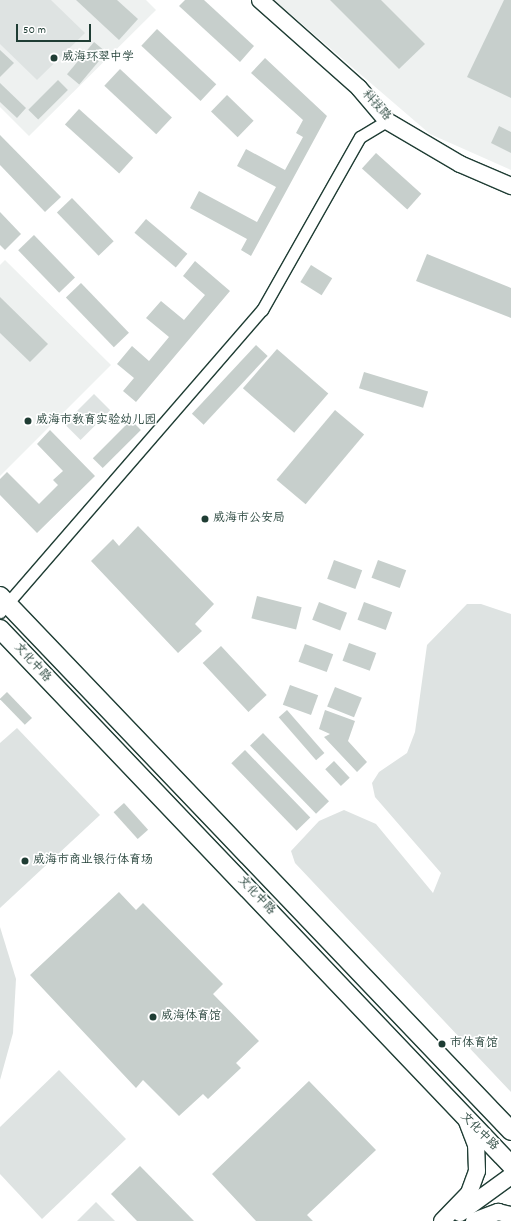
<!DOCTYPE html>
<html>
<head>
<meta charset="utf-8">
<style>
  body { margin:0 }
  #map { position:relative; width:511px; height:1221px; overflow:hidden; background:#fff; font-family:Dekko,"LXGW WenKai TC",sans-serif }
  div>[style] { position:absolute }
  .built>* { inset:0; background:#eef1f0 }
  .green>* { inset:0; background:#dee3e2; transform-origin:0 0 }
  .building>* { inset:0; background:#c7cfcc; transform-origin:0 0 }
  .roads { filter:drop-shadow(1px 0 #1f3d34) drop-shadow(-1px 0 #1f3d34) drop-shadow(0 1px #1f3d34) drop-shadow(0 -1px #1f3d34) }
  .street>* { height:11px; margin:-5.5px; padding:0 5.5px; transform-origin:5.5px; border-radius:5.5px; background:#fff }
  .secondary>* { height:16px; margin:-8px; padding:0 8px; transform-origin:8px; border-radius:8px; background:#fff }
  .primary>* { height:18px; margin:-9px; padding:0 9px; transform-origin:9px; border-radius:9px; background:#fff }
  .dots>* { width:11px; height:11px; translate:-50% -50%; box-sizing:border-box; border:2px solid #fff; border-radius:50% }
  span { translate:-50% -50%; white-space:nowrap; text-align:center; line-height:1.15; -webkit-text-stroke:3.5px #fff; paint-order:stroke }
  .poi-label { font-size:12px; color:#1f3d34 }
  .left { translate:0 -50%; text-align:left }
  .street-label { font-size:12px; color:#1f3d34 }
  .scale { position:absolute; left:16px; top:24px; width:75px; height:18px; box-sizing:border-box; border:2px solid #1f3d34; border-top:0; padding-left:5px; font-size:12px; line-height:14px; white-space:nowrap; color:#1f3d34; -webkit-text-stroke:3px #fff; paint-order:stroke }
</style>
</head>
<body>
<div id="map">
  <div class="built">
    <i style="clip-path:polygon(0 0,146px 0,156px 10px,29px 136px,0 107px)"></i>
    <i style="clip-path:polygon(274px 0,511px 0,511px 170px,430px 134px)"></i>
    <i style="clip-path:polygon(5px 260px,111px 365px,0 476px,0 265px)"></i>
  </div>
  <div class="green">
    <i style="clip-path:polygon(0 0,51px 0,85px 33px,37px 80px,0 44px)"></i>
    <i style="left:94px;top:394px;width:23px;height:42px;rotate:45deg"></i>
    <i style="clip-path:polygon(467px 604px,481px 604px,511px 614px,511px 1092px,295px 863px,291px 851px,319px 821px,344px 810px,376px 824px,433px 893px,441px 873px,375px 797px,372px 783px,379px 772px,407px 753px,415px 732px,427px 645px)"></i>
    <i style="clip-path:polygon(17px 728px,100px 815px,0 908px,0 743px)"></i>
    <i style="clip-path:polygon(0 927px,16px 979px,13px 1033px,0 1080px)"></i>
    <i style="clip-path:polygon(59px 1070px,126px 1139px,42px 1219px,0 1174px,0 1127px)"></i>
    <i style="clip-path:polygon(96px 1202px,115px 1221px,77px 1221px)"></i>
  </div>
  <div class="building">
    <i style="clip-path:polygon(76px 0,117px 0,138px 19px,119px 40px)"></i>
    <i style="clip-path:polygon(185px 0,204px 0,254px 46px,240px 62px,179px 6px)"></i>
    <i style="clip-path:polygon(330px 0,381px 0,425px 44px,399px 69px)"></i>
    <i style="clip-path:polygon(504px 0,511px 0,511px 98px,467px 77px)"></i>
    <i style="left:157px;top:29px;width:81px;height:23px;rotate:43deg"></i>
    <i style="left:94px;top:42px;width:16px;height:42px;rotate:40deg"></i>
    <i style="clip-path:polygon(0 50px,14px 63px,0 77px)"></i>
    <i style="clip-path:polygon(265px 58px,327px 116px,251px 256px,241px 250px,247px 239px,190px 208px,199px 191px,257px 222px,276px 187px,237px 166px,246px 149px,285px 170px,303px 137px,296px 133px,303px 120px,251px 73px)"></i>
    <i style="left:120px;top:69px;width:71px;height:23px;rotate:43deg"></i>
    <i style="left:58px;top:80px;width:14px;height:42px;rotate:45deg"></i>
    <i style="clip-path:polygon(0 83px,26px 108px,17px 118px,0 102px)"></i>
    <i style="left:227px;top:95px;width:37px;height:23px;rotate:44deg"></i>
    <i style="left:79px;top:109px;width:73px;height:21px;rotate:42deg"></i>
    <i style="clip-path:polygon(499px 126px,511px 132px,511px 153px,491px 143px)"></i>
    <i style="clip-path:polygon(0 135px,61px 197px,45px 212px,0 165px)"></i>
    <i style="left:376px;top:153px;width:61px;height:21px;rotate:42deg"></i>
    <i style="left:72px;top:198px;width:60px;height:21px;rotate:46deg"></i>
    <i style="clip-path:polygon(0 212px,21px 234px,5px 250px,0 245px)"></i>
    <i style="left:146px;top:219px;width:54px;height:18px;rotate:40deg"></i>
    <i style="left:34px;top:235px;width:59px;height:22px;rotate:46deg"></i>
    <i style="clip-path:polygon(427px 254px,511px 288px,511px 318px,416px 281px)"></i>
    <i style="clip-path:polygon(195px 261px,230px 291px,136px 402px,123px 391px,134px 378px,117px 364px,132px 346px,149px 361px,169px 337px,146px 318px,161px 301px,184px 320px,205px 295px,183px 276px)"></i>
    <i style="left:311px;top:265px;width:25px;height:20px;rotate:32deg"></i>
    <i style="left:81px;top:283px;width:69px;height:21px;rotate:46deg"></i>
    <i style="clip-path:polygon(0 297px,48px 344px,30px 362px,0 333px)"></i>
    <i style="left:256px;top:345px;width:16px;height:94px;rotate:43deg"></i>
    <i style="left:277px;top:349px;width:68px;height:52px;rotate:41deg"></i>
    <i style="left:364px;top:372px;width:67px;height:17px;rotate:17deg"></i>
    <i style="left:335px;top:410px;width:38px;height:91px;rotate:40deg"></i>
    <i style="left:131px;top:420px;width:14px;height:54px;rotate:45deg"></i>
    <i style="clip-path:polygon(50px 430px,95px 476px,37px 533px,0 495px,0 479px,7px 472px,39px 504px,58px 485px,53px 480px,63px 471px,37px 444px)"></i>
    <i style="clip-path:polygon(138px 526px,214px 604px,195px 624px,202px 631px,178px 653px,91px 561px,113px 539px,119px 546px)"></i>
    <i style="left:334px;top:560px;width:30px;height:20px;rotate:20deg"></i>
    <i style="left:378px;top:560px;width:30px;height:19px;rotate:20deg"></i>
    <i style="left:257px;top:596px;width:46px;height:23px;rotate:14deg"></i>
    <i style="left:319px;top:602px;width:30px;height:19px;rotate:21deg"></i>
    <i style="left:364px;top:602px;width:30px;height:19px;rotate:20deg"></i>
    <i style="left:349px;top:643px;width:29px;height:19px;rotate:20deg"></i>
    <i style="left:305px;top:644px;width:30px;height:19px;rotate:20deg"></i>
    <i style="left:221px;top:646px;width:67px;height:25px;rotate:47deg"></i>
    <i style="left:290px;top:685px;width:30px;height:21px;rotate:20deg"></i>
    <i style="left:335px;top:687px;width:29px;height:21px;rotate:22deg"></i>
    <i style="left:7px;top:692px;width:36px;height:10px;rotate:46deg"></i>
    <i style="left:287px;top:710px;width:57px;height:11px;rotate:49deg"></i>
    <i style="clip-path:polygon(325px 710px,355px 721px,348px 741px,367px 762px,357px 772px,324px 737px,330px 734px,319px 729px)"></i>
    <i style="left:263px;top:733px;width:95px;height:18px;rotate:46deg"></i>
    <i style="left:245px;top:750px;width:94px;height:19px;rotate:46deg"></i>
    <i style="left:334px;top:761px;width:23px;height:12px;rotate:47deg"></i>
    <i style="left:124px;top:803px;width:36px;height:14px;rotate:48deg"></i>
    <i style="clip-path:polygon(119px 892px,136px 910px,143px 903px,223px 984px,213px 994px,259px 1041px,236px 1063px,241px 1068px,208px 1099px,203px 1094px,179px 1116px,143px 1080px,136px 1088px,30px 975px)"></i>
    <i style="clip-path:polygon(309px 1081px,376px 1150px,307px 1215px,313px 1221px,256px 1221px,212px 1174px)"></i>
    <i style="clip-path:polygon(140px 1166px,194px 1221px,137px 1221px,111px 1194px)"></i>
  </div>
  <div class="roads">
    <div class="street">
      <i style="left:0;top:612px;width:400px;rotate:-49.1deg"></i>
      <i style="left:262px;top:310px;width:199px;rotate:-60.5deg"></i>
      <i style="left:360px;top:137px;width:31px;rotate:-31deg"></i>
    </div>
    <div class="secondary">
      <i style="left:260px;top:0;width:132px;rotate:41.6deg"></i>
      <i style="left:359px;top:88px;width:43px;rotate:49.7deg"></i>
      <i style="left:387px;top:121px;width:85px;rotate:30.5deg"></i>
      <i style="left:460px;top:164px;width:56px;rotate:23.3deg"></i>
      <i style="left:460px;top:1213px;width:63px;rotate:-36deg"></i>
      <i style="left:442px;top:1221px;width:39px;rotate:-46deg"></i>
      <i style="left:469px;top:1193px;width:23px;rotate:-70deg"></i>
      <i style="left:477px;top:1171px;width:26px;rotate:-92deg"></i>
      <i style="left:476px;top:1145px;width:26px;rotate:-111deg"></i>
      <i style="left:474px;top:1221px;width:26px;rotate:-21deg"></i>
      <i style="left:498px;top:1212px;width:13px;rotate:13deg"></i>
    </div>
    <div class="primary">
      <i style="left:0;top:596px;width:740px;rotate:46.31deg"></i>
      <i style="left:0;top:629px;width:741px;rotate:46.37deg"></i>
    </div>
  </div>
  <div class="dots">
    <i style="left:54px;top:58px;background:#1f3d34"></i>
    <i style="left:28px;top:421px;background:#1f3d34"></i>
    <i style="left:205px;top:519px;background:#1f3d34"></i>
    <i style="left:25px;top:861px;background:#1f3d34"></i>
    <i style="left:153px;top:1017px;background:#1f3d34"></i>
    <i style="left:442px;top:1044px;background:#1f3d34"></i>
  </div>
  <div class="poi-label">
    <span class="left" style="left:62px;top:58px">威海环翠中学</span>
    <span class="left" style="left:36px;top:421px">威海市教育实验幼儿园</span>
    <span class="left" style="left:213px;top:519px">威海市公安局</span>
    <span class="left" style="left:33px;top:861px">威海市商业银行体育场</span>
    <span class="left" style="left:161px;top:1017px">威海体育馆</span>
    <span class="left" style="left:450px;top:1044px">市体育馆</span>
  </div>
  <div class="street-label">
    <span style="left:376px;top:106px;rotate:47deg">科技路</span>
    <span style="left:32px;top:663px;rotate:47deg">文化中路</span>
    <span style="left:256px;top:896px;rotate:46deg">文化中路</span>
    <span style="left:479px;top:1132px;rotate:45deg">文化中路</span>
  </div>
  <div class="scale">50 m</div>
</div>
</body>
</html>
